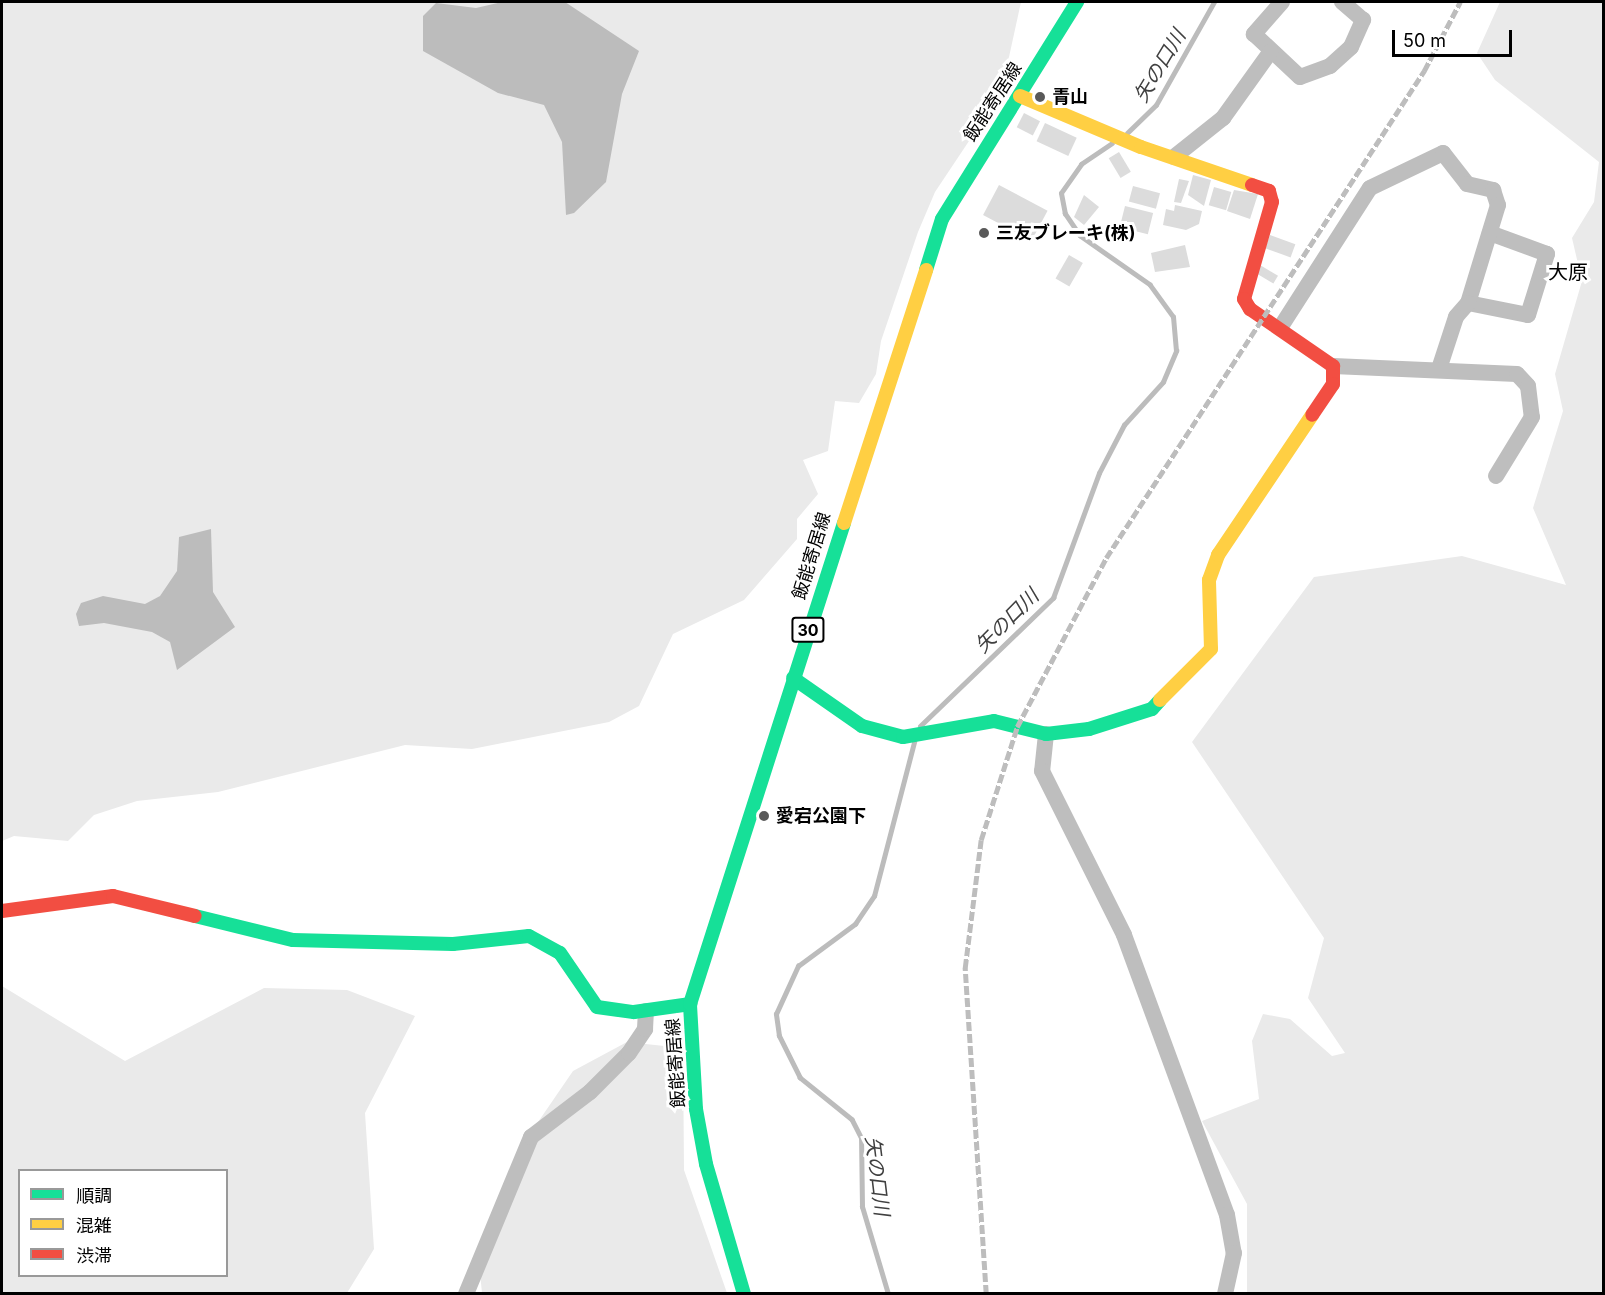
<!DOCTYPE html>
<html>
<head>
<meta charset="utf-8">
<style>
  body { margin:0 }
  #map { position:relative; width:1605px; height:1295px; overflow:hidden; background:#fff; font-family:Inter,"Noto Sans JP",sans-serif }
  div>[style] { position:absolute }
  .green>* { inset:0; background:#eaeaea }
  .water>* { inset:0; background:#bcbcbc }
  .stream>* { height:4.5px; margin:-2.25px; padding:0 2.25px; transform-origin:2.25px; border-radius:2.25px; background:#bcbcbc }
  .building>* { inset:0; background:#dcdcdc; transform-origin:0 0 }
  .street>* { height:16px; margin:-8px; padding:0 8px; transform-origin:8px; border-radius:8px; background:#bebebe }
  .fast>* { height:14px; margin:-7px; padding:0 7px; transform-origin:7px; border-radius:7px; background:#16e098 }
  .slow>* { height:14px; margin:-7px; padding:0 7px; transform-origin:7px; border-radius:7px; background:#ffcf43 }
  .jam>* { height:14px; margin:-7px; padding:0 7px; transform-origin:7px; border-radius:7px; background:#f24e42 }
  .rail>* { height:4.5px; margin-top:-2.25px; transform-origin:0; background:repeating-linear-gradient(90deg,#bdbdbd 0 9px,transparent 0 12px) }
  .dots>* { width:16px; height:16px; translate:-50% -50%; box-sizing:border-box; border:3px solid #fff; border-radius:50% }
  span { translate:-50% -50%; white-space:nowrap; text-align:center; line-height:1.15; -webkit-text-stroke:6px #fff; paint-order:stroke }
  .shield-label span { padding:2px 4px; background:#fff; border:2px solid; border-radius:4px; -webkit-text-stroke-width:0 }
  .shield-label { font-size:16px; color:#000; font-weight:700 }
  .poi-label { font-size:18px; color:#000; font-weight:700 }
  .left { translate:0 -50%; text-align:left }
  .street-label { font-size:18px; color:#000 }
  .water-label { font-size:20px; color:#404040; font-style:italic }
  .neighbourhood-label { font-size:20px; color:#000 }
  .frame { position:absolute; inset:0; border:3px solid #000; pointer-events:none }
  .legend { position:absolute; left:18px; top:1169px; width:210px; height:108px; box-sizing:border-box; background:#fff; border:2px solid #999; margin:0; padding:8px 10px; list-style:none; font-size:18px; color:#000 }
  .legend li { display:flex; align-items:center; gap:12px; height:30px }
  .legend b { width:30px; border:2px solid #999 }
  .scale { position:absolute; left:1392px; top:30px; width:120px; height:27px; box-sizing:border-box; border:3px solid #000; border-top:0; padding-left:8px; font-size:18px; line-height:21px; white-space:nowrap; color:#000; -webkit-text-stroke:4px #fff; paint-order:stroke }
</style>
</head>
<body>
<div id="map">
  <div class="green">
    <i style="clip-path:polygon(2px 2px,1021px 2px,1009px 57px,979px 126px,935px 192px,918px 232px,881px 341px,876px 374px,859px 403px,835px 401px,828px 451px,803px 460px,818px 494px,797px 519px,797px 539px,744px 600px,673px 634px,639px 706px,609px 722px,472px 749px,405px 745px,218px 792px,137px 801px,94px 815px,68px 841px,14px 836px,2px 841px)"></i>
    <i style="clip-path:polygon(1500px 2px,1603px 2px,1603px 1293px,1247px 1293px,1247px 1204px,1202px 1121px,1259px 1099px,1252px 1041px,1263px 1014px,1290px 1019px,1332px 1056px,1345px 1053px,1308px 998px,1324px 938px,1192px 742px,1314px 577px,1462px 556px,1566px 585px,1533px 508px,1563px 411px,1555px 374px,1582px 281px,1572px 238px,1594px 202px,1599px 162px,1495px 80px,1477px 53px)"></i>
    <i style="clip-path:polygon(evenodd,2px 986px,125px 1061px,264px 988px,347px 990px,415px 1016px,365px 1113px,374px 1249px,347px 1293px,2px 1293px,2px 986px,226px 1170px,226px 1276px,20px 1276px,20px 1170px,226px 1170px)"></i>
    <i style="clip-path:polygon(627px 1042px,683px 1048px,684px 1170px,727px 1293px,482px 1293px,480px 1273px,536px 1125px,573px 1071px)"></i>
  </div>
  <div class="water">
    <i style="clip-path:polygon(502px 2px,565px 2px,639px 51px,622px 94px,606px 182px,574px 213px,566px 215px,562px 142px,544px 105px,498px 93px,423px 51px,423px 16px,436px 3px,476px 8px)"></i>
    <i style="clip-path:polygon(211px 529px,213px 592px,235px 627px,177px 670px,170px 642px,152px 632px,104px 623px,79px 626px,76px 614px,81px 603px,103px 596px,145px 604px,160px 596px,177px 571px,179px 537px)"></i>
  </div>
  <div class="stream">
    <i style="left:1127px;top:133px;width:40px;rotate:-44deg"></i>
    <i style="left:1156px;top:105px;width:118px;rotate:-60.6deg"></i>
    <i style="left:920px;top:726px;width:185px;rotate:-43.9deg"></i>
    <i style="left:1053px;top:598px;width:133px;rotate:-69.8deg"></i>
    <i style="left:1099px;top:473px;width:54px;rotate:-62.5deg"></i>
    <i style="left:1124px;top:425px;width:58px;rotate:-47.8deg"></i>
    <i style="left:1163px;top:382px;width:34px;rotate:-67deg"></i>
    <i style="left:1176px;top:351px;width:34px;rotate:-95deg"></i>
    <i style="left:1173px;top:317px;width:39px;rotate:-126deg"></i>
    <i style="left:1150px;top:285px;width:85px;rotate:-145deg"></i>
    <i style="left:1080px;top:236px;width:27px;rotate:-124deg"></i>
    <i style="left:1065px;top:214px;width:21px;rotate:-101deg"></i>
    <i style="left:1061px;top:193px;width:35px;rotate:-55deg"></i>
    <i style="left:1081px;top:164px;width:37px;rotate:-34deg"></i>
    <i style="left:888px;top:1294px;width:91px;rotate:-106.6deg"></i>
    <i style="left:862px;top:1207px;width:69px;rotate:-90.8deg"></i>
    <i style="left:861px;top:1138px;width:20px;rotate:-117deg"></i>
    <i style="left:852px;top:1120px;width:67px;rotate:-141.1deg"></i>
    <i style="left:800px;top:1078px;width:47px;rotate:-116.6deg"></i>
    <i style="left:779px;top:1036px;width:22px;rotate:-98deg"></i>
    <i style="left:776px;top:1014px;width:53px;rotate:-65.4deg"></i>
    <i style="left:798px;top:966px;width:71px;rotate:-36.4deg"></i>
    <i style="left:855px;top:924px;width:34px;rotate:-56deg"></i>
    <i style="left:874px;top:896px;width:159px;rotate:-75.4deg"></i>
  </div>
  <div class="building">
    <i style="left:1024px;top:113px;width:18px;height:16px;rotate:27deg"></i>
    <i style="left:1045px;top:123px;width:35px;height:20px;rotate:25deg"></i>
    <i style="left:1119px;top:152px;width:23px;height:12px;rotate:59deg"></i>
    <i style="clip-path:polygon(1193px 175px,1211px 180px,1204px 206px,1188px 195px)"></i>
    <i style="clip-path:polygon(1179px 179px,1189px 181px,1181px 203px,1174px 202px)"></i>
    <i style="left:999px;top:185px;width:55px;height:34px;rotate:28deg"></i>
    <i style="left:1133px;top:186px;width:28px;height:16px;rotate:15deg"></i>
    <i style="left:1214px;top:187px;width:18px;height:19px;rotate:16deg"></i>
    <i style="clip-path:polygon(1234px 190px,1258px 194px,1250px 219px,1227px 211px)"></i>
    <i style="clip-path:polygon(1084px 195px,1099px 207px,1084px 225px,1074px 217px)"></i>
    <i style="clip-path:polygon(1175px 205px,1202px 211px,1199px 224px,1186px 230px,1163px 225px,1166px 209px,1174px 211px)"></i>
    <i style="left:1125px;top:206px;width:29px;height:22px;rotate:14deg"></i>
    <i style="left:1270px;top:235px;width:27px;height:14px;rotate:20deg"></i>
    <i style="clip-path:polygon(1185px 245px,1190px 267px,1155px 272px,1151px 253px)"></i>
    <i style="left:1069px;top:255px;width:16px;height:27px;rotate:30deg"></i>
    <i style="left:1260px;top:265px;width:21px;height:9px;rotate:31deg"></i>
  </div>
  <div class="street">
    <i style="left:1282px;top:2px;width:43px;rotate:131.2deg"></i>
    <i style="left:1254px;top:34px;width:63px;rotate:43.1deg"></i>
    <i style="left:1300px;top:77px;width:32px;rotate:-20deg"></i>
    <i style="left:1330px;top:66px;width:28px;rotate:-42deg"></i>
    <i style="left:1351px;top:47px;width:30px;rotate:-66deg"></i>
    <i style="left:1363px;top:20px;width:28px;rotate:-139deg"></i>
    <i style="left:1174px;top:157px;width:63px;rotate:-38.5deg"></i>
    <i style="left:1223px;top:118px;width:82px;rotate:-54.4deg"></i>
    <i style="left:1468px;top:303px;width:61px;rotate:11.3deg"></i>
    <i style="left:1528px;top:315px;width:64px;rotate:-72.7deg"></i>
    <i style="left:1547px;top:254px;width:61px;rotate:-159.8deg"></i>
    <i style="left:1280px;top:328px;width:166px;rotate:-57.3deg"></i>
    <i style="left:1370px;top:188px;width:81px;rotate:-25.6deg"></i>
    <i style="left:1443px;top:153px;width:39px;rotate:52deg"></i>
    <i style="left:1467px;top:184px;width:27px;rotate:13deg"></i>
    <i style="left:1493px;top:190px;width:16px;rotate:72deg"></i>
    <i style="left:1498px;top:205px;width:102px;rotate:107deg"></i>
    <i style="left:1468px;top:303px;width:18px;rotate:131deg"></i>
    <i style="left:1456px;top:317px;width:55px;rotate:108.1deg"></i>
    <i style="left:1333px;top:366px;width:184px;rotate:2.5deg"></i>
    <i style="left:1517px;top:374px;width:16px;rotate:47deg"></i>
    <i style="left:1528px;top:386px;width:31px;rotate:83deg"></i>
    <i style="left:1532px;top:417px;width:69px;rotate:121.4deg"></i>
    <i style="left:1046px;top:734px;width:37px;rotate:96deg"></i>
    <i style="left:1042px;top:771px;width:183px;rotate:63.4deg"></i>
    <i style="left:1124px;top:935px;width:298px;rotate:69.8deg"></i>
    <i style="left:1227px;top:1215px;width:39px;rotate:80deg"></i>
    <i style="left:1234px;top:1253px;width:42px;rotate:102.4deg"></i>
    <i style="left:466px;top:1294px;width:170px;rotate:-67.5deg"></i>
    <i style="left:531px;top:1137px;width:74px;rotate:-37.3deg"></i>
    <i style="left:590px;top:1092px;width:55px;rotate:-45deg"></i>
    <i style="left:629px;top:1053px;width:29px;rotate:-56deg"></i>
    <i style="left:645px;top:1029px;width:18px;rotate:-87deg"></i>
  </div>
  <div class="fast">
    <i style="left:926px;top:270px;width:53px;rotate:-72.6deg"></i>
    <i style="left:942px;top:219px;width:256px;rotate:-58.1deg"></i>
    <i style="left:793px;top:678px;width:84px;rotate:34.8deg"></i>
    <i style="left:862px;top:726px;width:42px;rotate:15deg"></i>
    <i style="left:903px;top:737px;width:92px;rotate:-10deg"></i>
    <i style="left:994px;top:721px;width:54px;rotate:14deg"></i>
    <i style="left:1046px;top:734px;width:43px;rotate:-6.6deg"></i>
    <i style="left:1089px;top:729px;width:66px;rotate:-17.6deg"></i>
    <i style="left:1152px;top:709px;width:12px;rotate:-48deg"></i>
    <i style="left:195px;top:916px;width:101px;rotate:13.8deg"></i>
    <i style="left:293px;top:940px;width:160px;rotate:1.4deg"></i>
    <i style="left:453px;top:944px;width:76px;rotate:-6deg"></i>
    <i style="left:529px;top:936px;width:35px;rotate:29deg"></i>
    <i style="left:560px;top:953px;width:65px;rotate:55.6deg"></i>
    <i style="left:597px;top:1007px;width:37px;rotate:8deg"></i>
    <i style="left:634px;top:1012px;width:57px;rotate:-8.1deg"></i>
    <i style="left:744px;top:1294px;width:135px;rotate:-106.3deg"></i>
    <i style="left:706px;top:1164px;width:56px;rotate:-100.3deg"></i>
    <i style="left:696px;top:1109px;width:105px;rotate:-93.3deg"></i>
    <i style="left:690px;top:1004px;width:505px;rotate:-72.25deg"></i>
  </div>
  <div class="slow">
    <i style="left:1020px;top:96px;width:131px;rotate:22.9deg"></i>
    <i style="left:1141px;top:147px;width:117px;rotate:18.9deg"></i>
    <i style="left:844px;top:523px;width:266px;rotate:-72deg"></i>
    <i style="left:1160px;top:700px;width:72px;rotate:-45deg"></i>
    <i style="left:1211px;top:649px;width:69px;rotate:-91.7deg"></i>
    <i style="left:1209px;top:580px;width:27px;rotate:-70deg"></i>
    <i style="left:1218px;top:555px;width:169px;rotate:-56.1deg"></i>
  </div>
  <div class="jam">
    <i style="left:1252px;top:185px;width:18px;rotate:19deg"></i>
    <i style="left:1269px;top:191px;width:11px;rotate:75deg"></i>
    <i style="left:1272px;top:202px;width:101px;rotate:106.1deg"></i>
    <i style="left:1244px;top:299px;width:12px;rotate:59deg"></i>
    <i style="left:1250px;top:309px;width:101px;rotate:34.5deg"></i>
    <i style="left:1333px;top:366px;width:18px;rotate:90deg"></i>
    <i style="left:1333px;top:384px;width:37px;rotate:124deg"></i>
    <i style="left:2px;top:911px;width:112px;rotate:-7.7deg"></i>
    <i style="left:113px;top:896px;width:84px;rotate:13.7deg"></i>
  </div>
  <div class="rail">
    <i style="left:986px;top:1294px;width:327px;rotate:-93.7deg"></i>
    <i style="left:965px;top:968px;width:129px;rotate:-82.9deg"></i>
    <i style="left:981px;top:840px;width:119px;rotate:-72.3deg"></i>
    <i style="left:1017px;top:727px;width:191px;rotate:-62.2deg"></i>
    <i style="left:1106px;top:558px;width:582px;rotate:-56.86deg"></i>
    <i style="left:1424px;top:71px;width:78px;rotate:-62.4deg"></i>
  </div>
  <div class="dots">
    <i style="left:1040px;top:97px;background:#595959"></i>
    <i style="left:984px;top:233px;background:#595959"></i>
    <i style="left:764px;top:816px;background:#595959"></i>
  </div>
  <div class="shield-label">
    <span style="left:808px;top:630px">30</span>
  </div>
  <div class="poi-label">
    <span class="left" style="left:1052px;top:97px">青山</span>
    <span class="left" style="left:996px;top:233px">三友ブレーキ(株)</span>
    <span class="left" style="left:776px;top:816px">愛宕公園下</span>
  </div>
  <div class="street-label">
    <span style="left:993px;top:102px;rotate:-57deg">飯能寄居線</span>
    <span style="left:812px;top:556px;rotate:-73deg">飯能寄居線</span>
    <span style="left:676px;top:1063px;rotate:-94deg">飯能寄居線</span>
  </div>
  <div class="water-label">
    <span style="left:1160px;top:66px;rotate:-59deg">矢の口川</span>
    <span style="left:1007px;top:621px;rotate:-45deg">矢の口川</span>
    <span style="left:877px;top:1176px;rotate:83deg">矢の口川</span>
  </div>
  <div class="neighbourhood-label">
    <span style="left:1568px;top:272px">大原</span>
  </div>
  <div class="frame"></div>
  <ul class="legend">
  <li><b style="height:8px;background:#16e098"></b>順調</li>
  <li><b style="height:8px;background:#ffcf43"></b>混雑</li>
  <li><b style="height:8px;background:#f24e42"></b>渋滞</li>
  </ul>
  <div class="scale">50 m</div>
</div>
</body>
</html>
